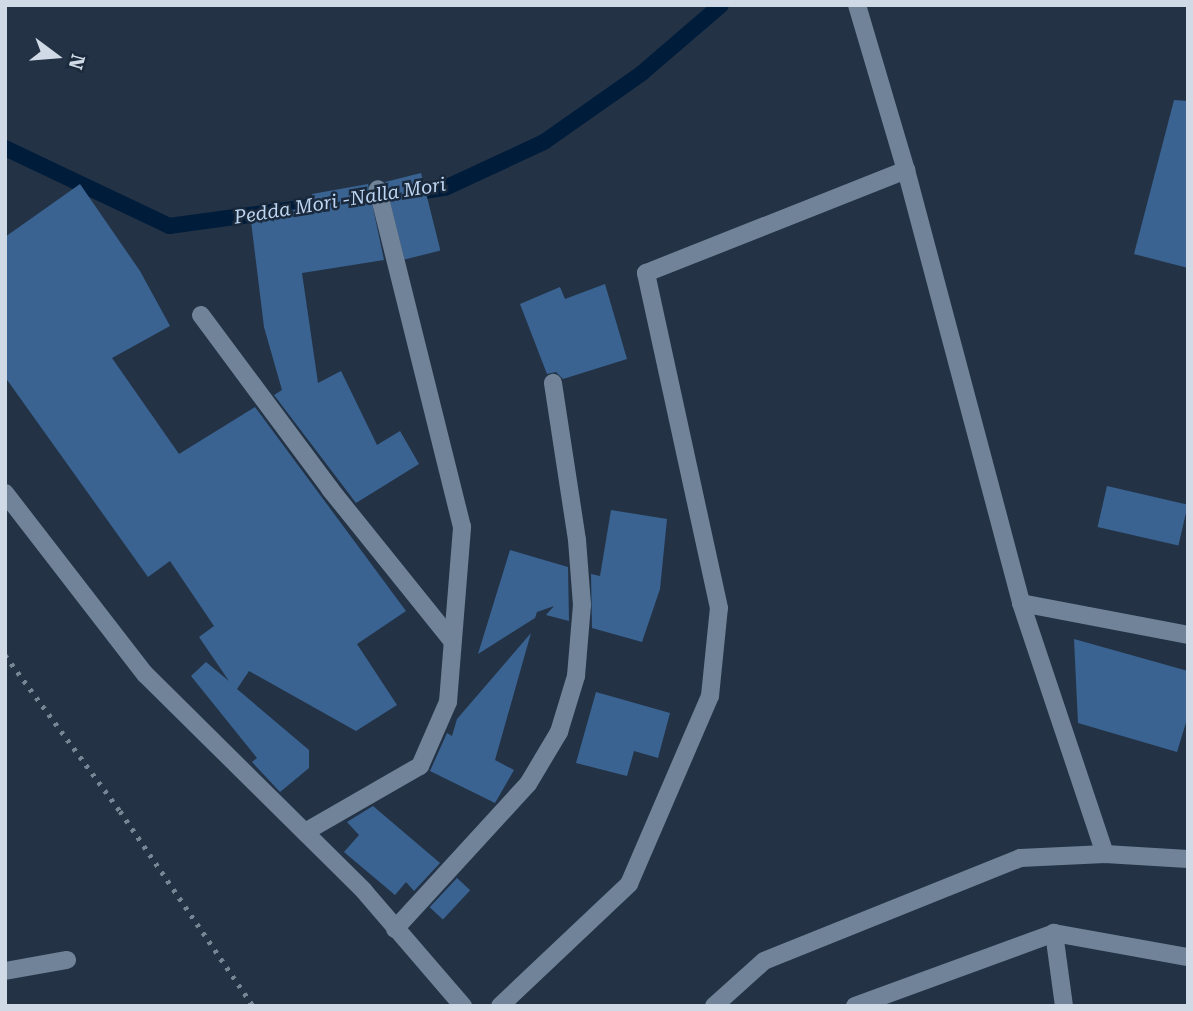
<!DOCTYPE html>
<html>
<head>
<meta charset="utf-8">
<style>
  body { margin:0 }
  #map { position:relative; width:1193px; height:1011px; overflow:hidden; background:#233345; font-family:"Roboto Serif",serif }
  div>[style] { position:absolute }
  .stream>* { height:16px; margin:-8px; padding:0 8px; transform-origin:8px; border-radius:8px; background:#001c3b }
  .building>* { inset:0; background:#3a6392; transform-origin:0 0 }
  .minor>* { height:18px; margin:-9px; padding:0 9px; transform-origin:9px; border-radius:9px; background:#708398 }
  .rail>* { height:5px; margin-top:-2.5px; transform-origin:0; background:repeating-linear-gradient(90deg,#788594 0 3.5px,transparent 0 10.5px) }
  span { translate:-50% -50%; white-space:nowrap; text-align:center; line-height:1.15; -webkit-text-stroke:5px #1a293b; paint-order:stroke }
  .water-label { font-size:19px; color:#bed6f2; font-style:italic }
  .frame { position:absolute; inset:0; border:7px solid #d0dae6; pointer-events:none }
  .north { position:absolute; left:21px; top:21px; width:70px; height:70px; -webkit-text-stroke:5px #1a293b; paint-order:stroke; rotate:106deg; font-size:19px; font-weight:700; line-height:28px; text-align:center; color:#d0dae6 }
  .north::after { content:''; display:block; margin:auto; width:24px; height:32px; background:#d0dae6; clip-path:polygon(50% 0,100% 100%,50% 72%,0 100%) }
</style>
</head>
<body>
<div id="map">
  <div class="stream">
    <i style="left:5px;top:148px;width:182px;rotate:25.4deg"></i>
    <i style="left:169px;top:226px;width:169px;rotate:-7.8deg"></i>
    <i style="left:406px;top:194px;width:39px;rotate:-9deg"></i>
    <i style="left:445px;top:188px;width:109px;rotate:-24.9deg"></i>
    <i style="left:544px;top:142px;width:120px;rotate:-35.1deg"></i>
    <i style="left:642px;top:73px;width:104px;rotate:-40.7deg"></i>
  </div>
  <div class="building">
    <i style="clip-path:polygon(1174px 100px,1188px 101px,1188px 268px,1134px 254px)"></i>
    <i style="left:421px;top:173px;width:80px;height:37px;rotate:76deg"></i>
    <i style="clip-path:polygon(80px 184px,140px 271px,170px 326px,112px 358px,179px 454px,255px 407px,406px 611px,357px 644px,397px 705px,356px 731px,249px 671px,237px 689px,309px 750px,309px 768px,280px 792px,252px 762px,257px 758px,191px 676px,206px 662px,229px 681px,199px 637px,214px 626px,170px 561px,148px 577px,5px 377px,5px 237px)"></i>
    <i style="clip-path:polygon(368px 184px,384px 260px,302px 273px,318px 383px,341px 371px,377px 445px,400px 431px,419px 464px,356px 503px,274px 395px,282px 390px,264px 327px,250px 213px,314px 208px,312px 194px)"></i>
    <i style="clip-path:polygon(605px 284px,627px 359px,563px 379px,556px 372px,547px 374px,520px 304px,560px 287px,565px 299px)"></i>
    <i style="left:1107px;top:486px;width:83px;height:42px;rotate:13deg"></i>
    <i style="clip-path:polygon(611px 510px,667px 519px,660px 589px,642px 642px,592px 628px,591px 574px,600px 576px)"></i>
    <i style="clip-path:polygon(510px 550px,568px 567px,569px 621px,546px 615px,554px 606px,537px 612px,535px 618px,478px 654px)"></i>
    <i style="clip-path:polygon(531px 633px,495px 760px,514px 770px,495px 803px,430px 771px,447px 733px,452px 736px,457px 719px)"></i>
    <i style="clip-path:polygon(1074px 639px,1188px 671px,1188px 716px,1177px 752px,1078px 723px)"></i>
    <i style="clip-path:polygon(596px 692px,670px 713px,658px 758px,634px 751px,627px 776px,576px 763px)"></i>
    <i style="clip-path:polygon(373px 806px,440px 863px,414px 891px,406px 882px,395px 895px,344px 852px,359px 835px,347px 822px)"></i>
    <i style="left:457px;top:878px;width:18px;height:40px;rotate:43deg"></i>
  </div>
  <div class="minor">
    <i style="left:857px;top:5px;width:172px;rotate:73.5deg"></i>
    <i style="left:906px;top:170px;width:448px;rotate:75.1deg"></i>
    <i style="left:1021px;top:603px;width:265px;rotate:71.5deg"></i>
    <i style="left:201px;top:315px;width:217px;rotate:53.4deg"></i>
    <i style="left:330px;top:489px;width:195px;rotate:51.2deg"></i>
    <i style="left:5px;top:493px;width:229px;rotate:52.3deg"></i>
    <i style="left:145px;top:674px;width:308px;rotate:44.7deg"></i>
    <i style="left:364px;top:891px;width:152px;rotate:49.3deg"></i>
    <i style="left:1021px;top:603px;width:170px;rotate:10.8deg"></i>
    <i style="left:305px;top:832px;width:133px;rotate:-29.9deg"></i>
    <i style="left:420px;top:766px;width:70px;rotate:-66.4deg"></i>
    <i style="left:448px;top:702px;width:176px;rotate:-85.4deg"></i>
    <i style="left:462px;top:527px;width:348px;rotate:-104deg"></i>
    <i style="left:395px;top:929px;width:197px;rotate:-47.5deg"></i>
    <i style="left:528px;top:784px;width:61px;rotate:-59.2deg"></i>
    <i style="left:559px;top:732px;width:59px;rotate:-73.1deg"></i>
    <i style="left:576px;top:676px;width:71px;rotate:-85.2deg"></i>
    <i style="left:582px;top:605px;width:65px;rotate:-94.4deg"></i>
    <i style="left:577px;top:540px;width:159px;rotate:-98.7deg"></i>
    <i style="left:5px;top:971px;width:63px;rotate:-10.1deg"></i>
    <i style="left:500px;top:1006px;width:178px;rotate:-43.4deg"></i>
    <i style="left:629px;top:884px;width:205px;rotate:-66.7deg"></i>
    <i style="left:710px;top:696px;width:88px;rotate:-84.2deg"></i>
    <i style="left:719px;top:608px;width:343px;rotate:-102.3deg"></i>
    <i style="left:646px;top:273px;width:280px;rotate:-21.6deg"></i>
    <i style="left:714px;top:1006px;width:67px;rotate:-42deg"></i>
    <i style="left:764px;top:961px;width:276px;rotate:-21.9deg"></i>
    <i style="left:1020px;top:858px;width:85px;rotate:-2.7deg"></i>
    <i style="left:1105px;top:854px;width:83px;rotate:3.4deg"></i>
    <i style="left:855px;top:1006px;width:212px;rotate:-20.1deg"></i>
    <i style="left:1064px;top:1006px;width:74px;rotate:-97.8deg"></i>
    <i style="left:1054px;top:933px;width:136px;rotate:10.2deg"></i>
  </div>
  <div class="rail">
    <i style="left:5px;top:655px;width:194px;rotate:53.6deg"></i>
    <i style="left:120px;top:811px;width:236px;rotate:55.7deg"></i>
  </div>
  <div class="water-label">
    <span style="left:340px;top:201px;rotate:-9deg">Pedda Mori -Nalla Mori</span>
  </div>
  <div class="frame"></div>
  <div class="north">N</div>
</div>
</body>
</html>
